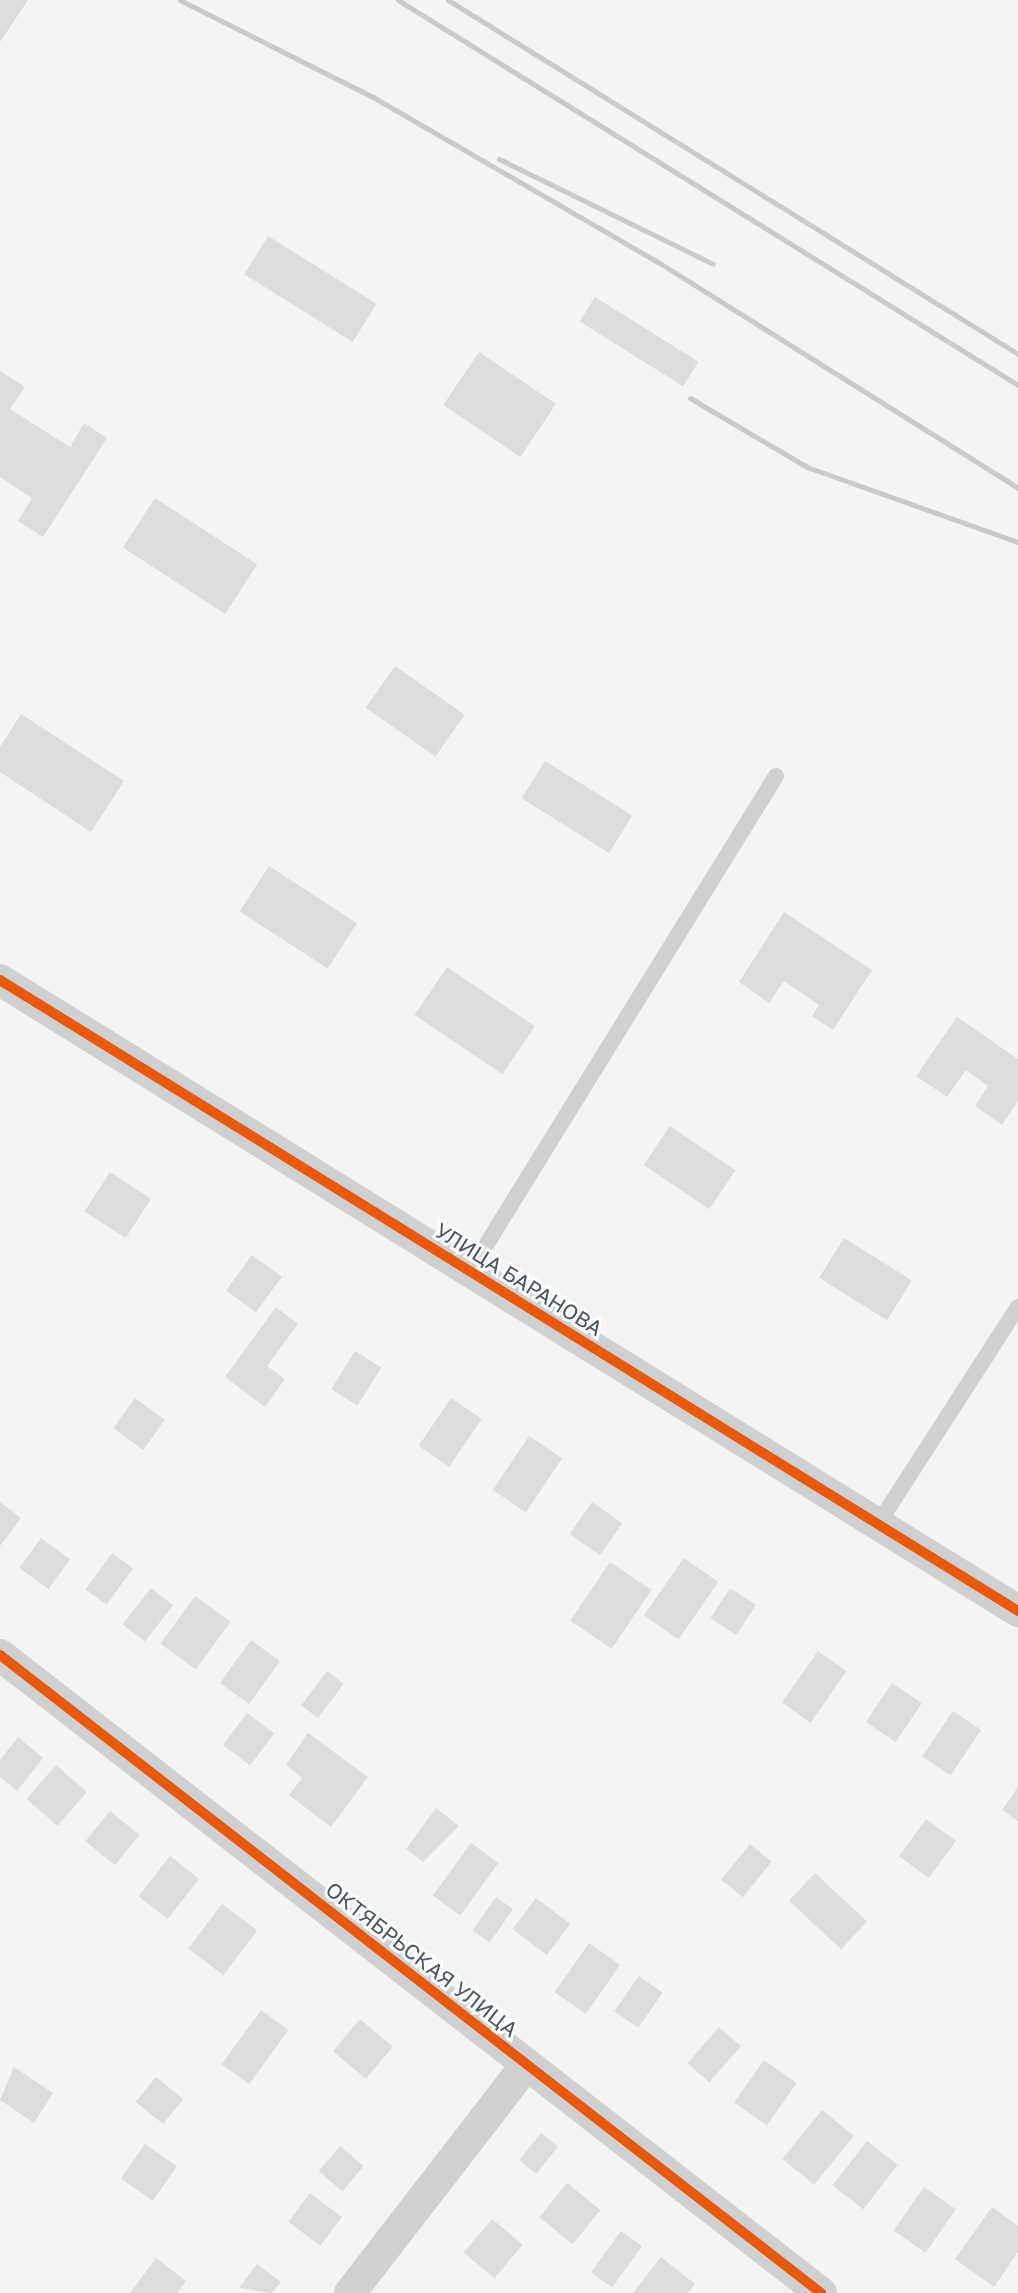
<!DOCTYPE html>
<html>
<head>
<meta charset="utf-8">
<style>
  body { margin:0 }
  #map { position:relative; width:1018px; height:2293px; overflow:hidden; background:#f4f4f4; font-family:"Golos Text",sans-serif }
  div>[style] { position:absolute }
  .building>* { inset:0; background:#ddddde; transform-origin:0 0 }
  .lane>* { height:16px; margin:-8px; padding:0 8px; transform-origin:8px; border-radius:8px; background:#ced0d2 }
  .street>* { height:32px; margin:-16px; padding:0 16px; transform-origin:16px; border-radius:16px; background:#ced0d2 }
  .rail>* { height:5px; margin:-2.5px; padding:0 2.5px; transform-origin:2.5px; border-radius:2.5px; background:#c9cacc }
  .cycleway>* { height:10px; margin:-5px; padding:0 5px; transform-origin:5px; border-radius:5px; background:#e8590c }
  span { translate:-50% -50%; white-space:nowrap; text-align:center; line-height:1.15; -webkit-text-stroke:6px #fff; paint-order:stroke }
  .street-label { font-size:21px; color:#4a5661 }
</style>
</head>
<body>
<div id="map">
  <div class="building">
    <i style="clip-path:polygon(0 0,28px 0,0 42px)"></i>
    <i style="left:268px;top:236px;width:128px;height:45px;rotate:32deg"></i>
    <i style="left:595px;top:297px;width:122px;height:29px;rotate:32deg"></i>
    <i style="left:479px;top:352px;width:93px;height:64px;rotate:34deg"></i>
    <i style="clip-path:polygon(0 371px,25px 387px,10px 409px,70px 447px,84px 423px,107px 438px,43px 537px,18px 521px,32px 498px,0 477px)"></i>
    <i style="left:155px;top:498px;width:122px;height:59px;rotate:33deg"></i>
    <i style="left:395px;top:666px;width:85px;height:51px;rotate:35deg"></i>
    <i style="clip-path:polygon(21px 714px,124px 781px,91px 832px,0 772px,0 747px)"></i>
    <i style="left:545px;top:761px;width:103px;height:44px;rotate:32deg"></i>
    <i style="left:269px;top:866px;width:105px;height:54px;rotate:33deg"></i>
    <i style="clip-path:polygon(784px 912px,872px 970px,833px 1030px,812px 1016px,819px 1005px,784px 981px,769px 1003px,739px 982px)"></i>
    <i style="left:447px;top:967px;width:106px;height:58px;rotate:34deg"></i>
    <i style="clip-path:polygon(957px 1017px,1018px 1059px,1018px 1101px,1002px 1125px,975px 1106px,988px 1086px,966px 1070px,947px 1097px,916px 1076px)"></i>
    <i style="left:670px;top:1126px;width:79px;height:47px;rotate:34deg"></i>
    <i style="left:110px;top:1172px;width:49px;height:47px;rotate:33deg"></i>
    <i style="left:844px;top:1238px;width:80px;height:47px;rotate:32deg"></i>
    <i style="left:252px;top:1255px;width:37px;height:44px;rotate:36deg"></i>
    <i style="clip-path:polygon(276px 1307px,298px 1324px,267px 1366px,285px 1379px,265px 1407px,225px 1377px)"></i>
    <i style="left:355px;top:1351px;width:31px;height:45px;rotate:32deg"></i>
    <i style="left:135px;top:1398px;width:37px;height:37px;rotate:36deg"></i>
    <i style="left:451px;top:1398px;width:37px;height:58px;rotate:34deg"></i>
    <i style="left:529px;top:1436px;width:40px;height:65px;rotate:34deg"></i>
    <i style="clip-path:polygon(0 1502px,21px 1518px,0 1546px)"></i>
    <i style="left:592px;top:1502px;width:37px;height:39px;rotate:35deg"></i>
    <i style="left:41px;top:1538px;width:36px;height:37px;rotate:36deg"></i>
    <i style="left:112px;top:1553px;width:26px;height:45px;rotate:36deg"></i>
    <i style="left:684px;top:1558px;width:42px;height:70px;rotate:35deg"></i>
    <i style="left:610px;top:1562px;width:50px;height:71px;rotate:34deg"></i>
    <i style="left:151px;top:1588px;width:28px;height:46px;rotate:38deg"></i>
    <i style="left:730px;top:1588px;width:31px;height:36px;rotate:33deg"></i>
    <i style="left:195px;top:1596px;width:44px;height:59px;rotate:36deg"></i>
    <i style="left:251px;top:1640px;width:36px;height:53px;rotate:36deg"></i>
    <i style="left:818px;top:1651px;width:35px;height:63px;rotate:35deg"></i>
    <i style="left:327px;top:1671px;width:21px;height:43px;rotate:37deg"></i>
    <i style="left:892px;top:1683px;width:36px;height:47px;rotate:34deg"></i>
    <i style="left:953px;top:1711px;width:34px;height:55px;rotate:34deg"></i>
    <i style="left:247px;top:1713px;width:34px;height:40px;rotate:37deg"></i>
    <i style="clip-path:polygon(308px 1733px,368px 1777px,331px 1827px,289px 1795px,302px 1778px,286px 1765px)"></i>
    <i style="clip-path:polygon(18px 1737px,43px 1758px,17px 1791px,0 1777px,0 1760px)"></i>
    <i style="left:56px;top:1765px;width:41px;height:45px;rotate:41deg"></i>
    <i style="clip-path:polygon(1018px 1787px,1018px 1821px,1002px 1810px)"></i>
    <i style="clip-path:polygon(436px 1808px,459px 1826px,423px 1862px,406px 1849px)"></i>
    <i style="left:110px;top:1811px;width:38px;height:39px;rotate:39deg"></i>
    <i style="left:926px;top:1819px;width:37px;height:46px;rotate:36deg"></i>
    <i style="left:471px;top:1843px;width:34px;height:65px;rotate:36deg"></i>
    <i style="left:750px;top:1844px;width:28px;height:46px;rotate:39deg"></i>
    <i style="left:170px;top:1856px;width:37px;height:51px;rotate:38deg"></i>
    <i style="left:815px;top:1873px;width:71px;height:38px;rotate:43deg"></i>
    <i style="left:496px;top:1897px;width:21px;height:41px;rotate:35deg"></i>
    <i style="left:536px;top:1898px;width:43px;height:39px;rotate:37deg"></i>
    <i style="left:222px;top:1904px;width:44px;height:56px;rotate:37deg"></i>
    <i style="left:589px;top:1943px;width:38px;height:60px;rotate:35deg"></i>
    <i style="left:639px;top:1976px;width:29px;height:43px;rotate:35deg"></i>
    <i style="left:261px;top:2010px;width:34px;height:67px;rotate:36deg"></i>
    <i style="left:360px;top:2019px;width:43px;height:42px;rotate:40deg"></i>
    <i style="left:719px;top:2027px;width:29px;height:48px;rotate:41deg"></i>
    <i style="left:764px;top:2060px;width:40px;height:52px;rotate:35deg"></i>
    <i style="clip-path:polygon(14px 2067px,53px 2093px,34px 2123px,0 2100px)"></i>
    <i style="left:156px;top:2077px;width:35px;height:32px;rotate:39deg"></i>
    <i style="left:822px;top:2110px;width:41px;height:63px;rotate:39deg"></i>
    <i style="left:541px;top:2133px;width:22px;height:35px;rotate:39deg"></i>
    <i style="left:867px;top:2141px;width:39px;height:56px;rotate:38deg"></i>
    <i style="left:145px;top:2144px;width:39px;height:42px;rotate:35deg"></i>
    <i style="left:340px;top:2146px;width:31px;height:33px;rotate:40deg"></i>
    <i style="left:567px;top:2183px;width:43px;height:44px;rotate:39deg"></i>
    <i style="left:924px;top:2187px;width:39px;height:53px;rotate:35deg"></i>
    <i style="left:310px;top:2193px;width:40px;height:36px;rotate:37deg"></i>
    <i style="clip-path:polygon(992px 2207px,1018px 2226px,1018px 2252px,994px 2287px,955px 2259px)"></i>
    <i style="left:492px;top:2219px;width:40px;height:44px;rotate:40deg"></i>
    <i style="left:621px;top:2231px;width:26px;height:51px;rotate:36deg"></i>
    <i style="clip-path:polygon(661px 2257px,695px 2284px,688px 2293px,633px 2293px)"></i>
    <i style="clip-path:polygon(156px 2258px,186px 2281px,177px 2293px,130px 2293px)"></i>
    <i style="clip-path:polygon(257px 2264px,281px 2282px,272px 2293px,239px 2288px)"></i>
  </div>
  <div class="lane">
    <i style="left:470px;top:1271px;width:582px;rotate:-58.28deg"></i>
    <i style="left:878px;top:1524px;width:258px;rotate:-57.2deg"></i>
  </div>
  <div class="street">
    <i style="left:0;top:980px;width:1198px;rotate:31.79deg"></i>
    <i style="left:0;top:1655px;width:1040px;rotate:37.85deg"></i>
    <i style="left:350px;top:2293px;width:288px;rotate:-52.3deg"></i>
  </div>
  <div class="rail">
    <i style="left:180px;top:0;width:216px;rotate:26.7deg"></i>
    <i style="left:373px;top:97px;width:329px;rotate:30.1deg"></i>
    <i style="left:658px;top:262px;width:425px;rotate:32.1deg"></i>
    <i style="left:398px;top:0;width:730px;rotate:31.84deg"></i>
    <i style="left:448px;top:0;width:671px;rotate:31.84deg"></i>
    <i style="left:499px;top:159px;width:238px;rotate:26.1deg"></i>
    <i style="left:690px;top:398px;width:136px;rotate:30.5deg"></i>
    <i style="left:807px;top:467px;width:224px;rotate:19.6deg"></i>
  </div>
  <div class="cycleway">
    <i style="left:0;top:980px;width:1198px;rotate:31.79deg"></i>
    <i style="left:0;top:1655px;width:1040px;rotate:37.85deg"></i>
  </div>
  <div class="street-label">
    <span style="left:519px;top:1279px;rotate:32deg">УЛИЦА БАРАНОВА</span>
    <span style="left:422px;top:1959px;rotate:38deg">ОКТЯБРЬСКАЯ УЛИЦА</span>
  </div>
</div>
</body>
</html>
